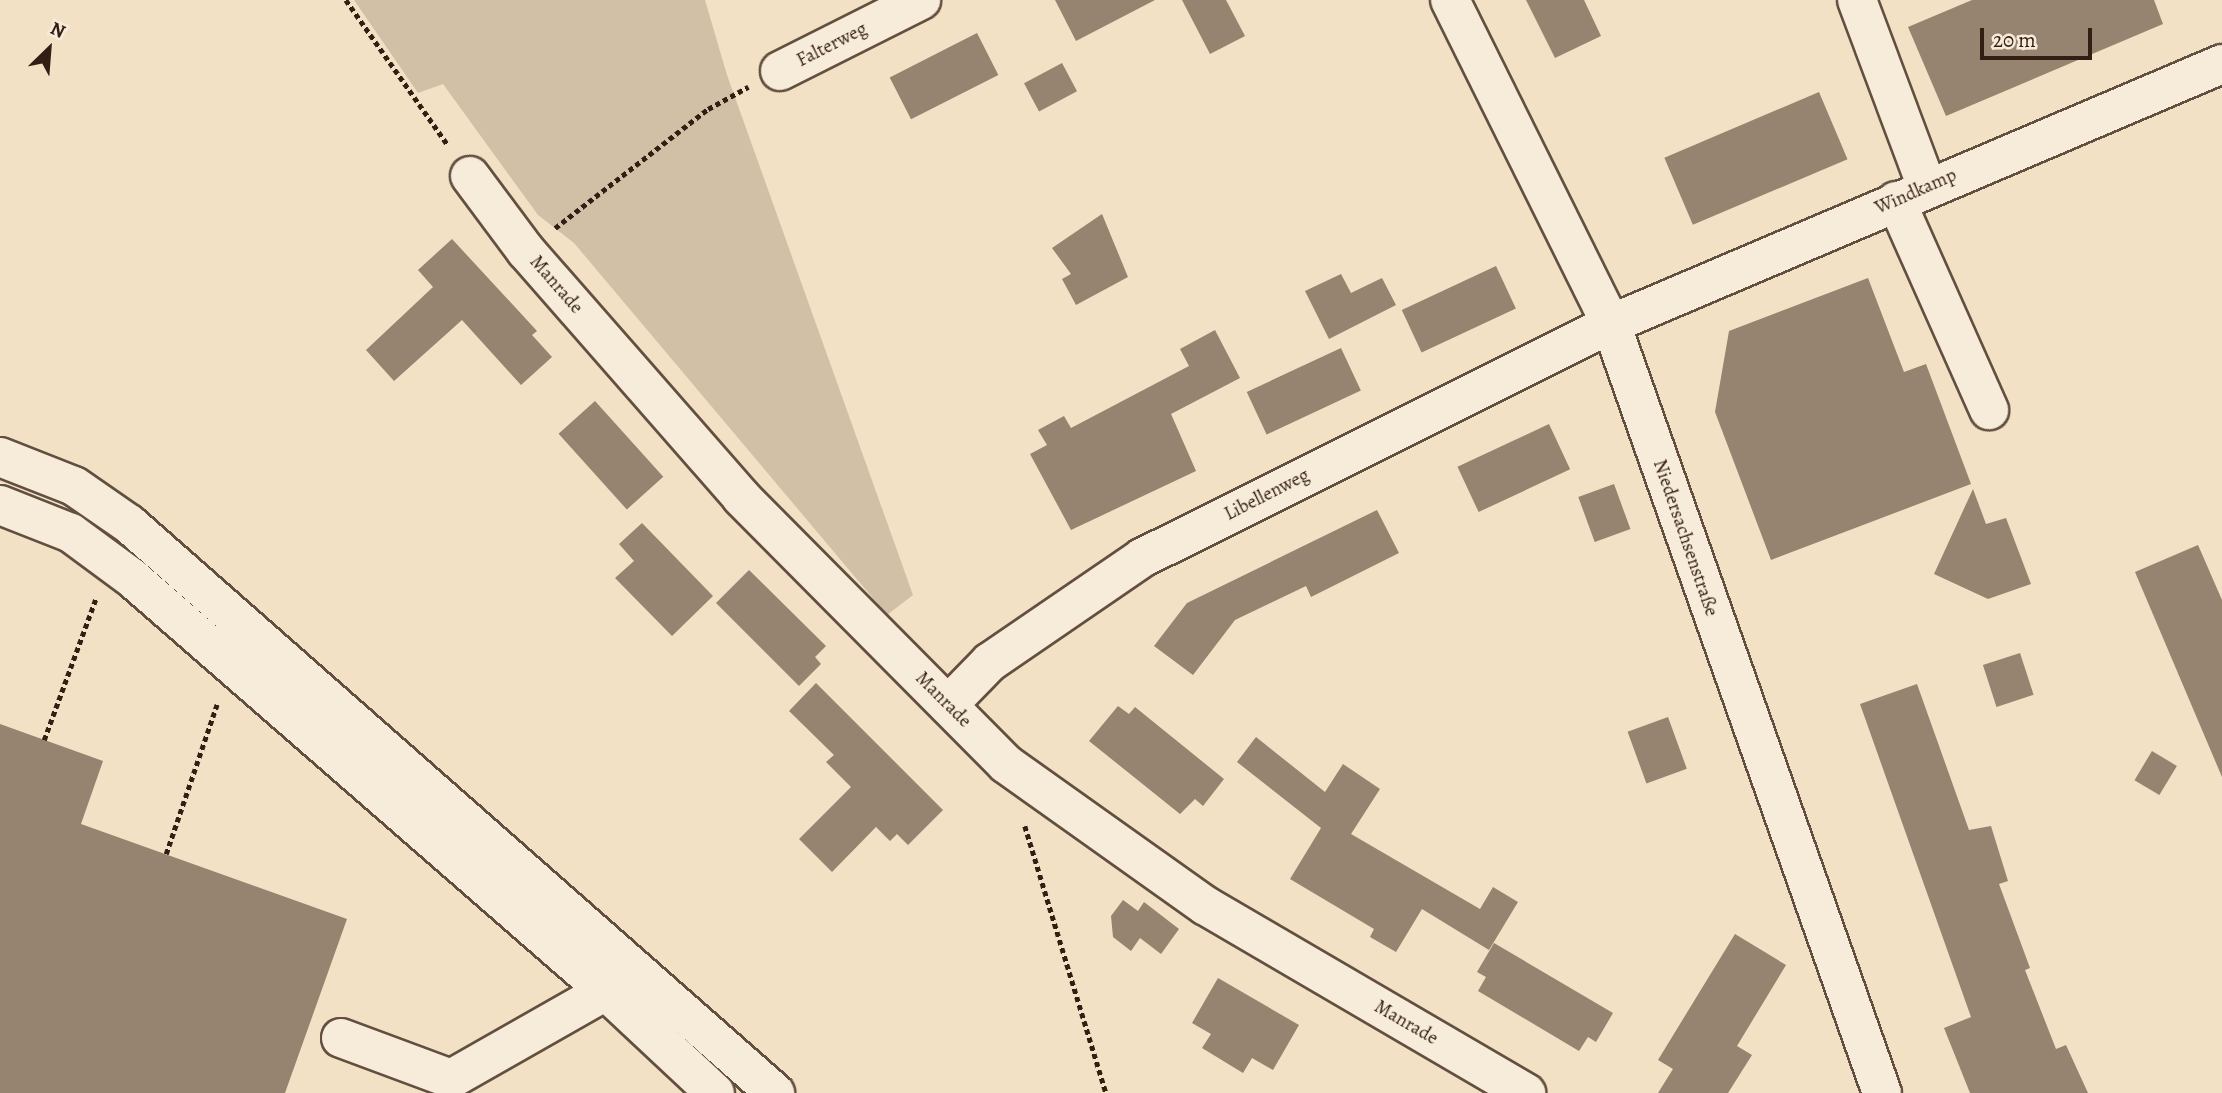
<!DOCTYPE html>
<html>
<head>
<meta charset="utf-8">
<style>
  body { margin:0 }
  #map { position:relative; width:2222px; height:1093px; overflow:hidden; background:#f2e1c4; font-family:Alegreya,serif }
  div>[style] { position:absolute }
  .green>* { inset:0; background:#d2c0a6 }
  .building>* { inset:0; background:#968370; transform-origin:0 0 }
  .path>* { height:4.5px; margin-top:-2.25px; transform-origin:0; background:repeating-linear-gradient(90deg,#331e14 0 5px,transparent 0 8.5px) }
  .roads { filter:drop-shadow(2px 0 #634f40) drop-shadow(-2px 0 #634f40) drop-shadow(0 2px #634f40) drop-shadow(0 -2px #634f40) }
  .minor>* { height:38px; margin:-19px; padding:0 19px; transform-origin:19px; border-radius:19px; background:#f7ecd9 }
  span { translate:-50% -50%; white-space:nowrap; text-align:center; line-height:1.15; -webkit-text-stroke:5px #f7ecd9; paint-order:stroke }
  .street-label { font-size:19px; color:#331e14 }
  .north { position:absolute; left:14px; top:14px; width:70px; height:70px; -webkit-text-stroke:5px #f7ecd9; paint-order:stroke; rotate:25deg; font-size:19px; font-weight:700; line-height:28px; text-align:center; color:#331e14 }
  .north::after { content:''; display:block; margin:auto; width:24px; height:32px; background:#331e14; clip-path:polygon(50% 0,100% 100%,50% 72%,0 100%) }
  .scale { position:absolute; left:1980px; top:28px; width:112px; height:32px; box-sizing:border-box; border:4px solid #331e14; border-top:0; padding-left:9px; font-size:21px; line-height:24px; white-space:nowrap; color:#331e14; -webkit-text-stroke:5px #f7ecd9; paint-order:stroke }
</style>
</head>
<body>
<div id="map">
  <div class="green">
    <i style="clip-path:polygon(354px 0,705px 0,727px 75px,913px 595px,887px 615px,574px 243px,538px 215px,443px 84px,418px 93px)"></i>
  </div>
  <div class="building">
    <i style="clip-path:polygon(1055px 0,1155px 0,1076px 41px)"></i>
    <i style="clip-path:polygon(1182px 0,1226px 0,1245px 36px,1210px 54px)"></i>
    <i style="clip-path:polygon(1526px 0,1584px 0,1601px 36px,1555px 58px)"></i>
    <i style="clip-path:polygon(1972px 0,2154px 0,2163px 24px,1946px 116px,1908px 27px)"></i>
    <i style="left:977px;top:33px;width:47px;height:98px;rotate:63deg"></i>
    <i style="left:1062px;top:63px;width:32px;height:43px;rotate:62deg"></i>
    <i style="left:1819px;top:92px;width:73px;height:168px;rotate:67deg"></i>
    <i style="clip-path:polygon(1102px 214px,1128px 277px,1076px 305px,1062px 279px,1071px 274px,1052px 248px)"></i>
    <i style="clip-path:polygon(452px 239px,537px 331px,532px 335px,552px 357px,521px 385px,462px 320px,394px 381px,366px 350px,433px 287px,418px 270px)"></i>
    <i style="left:1496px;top:266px;width:47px;height:104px;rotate:65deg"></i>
    <i style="clip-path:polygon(1341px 274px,1351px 293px,1382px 278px,1396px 305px,1329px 339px,1305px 291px)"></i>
    <i style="clip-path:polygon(1868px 278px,1904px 372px,1926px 364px,1971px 484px,1771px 560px,1715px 412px,1729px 331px)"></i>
    <i style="clip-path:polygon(1215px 330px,1240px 378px,1171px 414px,1196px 471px,1071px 530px,1030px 454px,1047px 445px,1038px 430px,1064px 416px,1071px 428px,1189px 366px,1180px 349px)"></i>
    <i style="left:1341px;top:348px;width:47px;height:104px;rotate:65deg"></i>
    <i style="left:595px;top:401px;width:102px;height:49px;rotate:48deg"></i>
    <i style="left:1549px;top:424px;width:50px;height:101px;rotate:65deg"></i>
    <i style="left:1614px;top:484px;width:48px;height:38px;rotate:70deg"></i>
    <i style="clip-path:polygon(1973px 489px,1986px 524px,2006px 518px,2031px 584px,1988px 599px,1934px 574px)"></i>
    <i style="clip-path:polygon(1377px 510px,1399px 553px,1311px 597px,1306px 586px,1235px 620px,1193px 675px,1154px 646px,1187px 603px)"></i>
    <i style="clip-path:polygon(642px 523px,713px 596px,672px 636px,615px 578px,634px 561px,619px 544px)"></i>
    <i style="clip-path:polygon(2198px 545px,2222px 600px,2222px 777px,2135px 572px)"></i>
    <i style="clip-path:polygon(749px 570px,826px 646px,815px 657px,821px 664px,799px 686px,716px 603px)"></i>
    <i style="left:2020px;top:653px;width:44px;height:39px;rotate:72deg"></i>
    <i style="clip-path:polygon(816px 683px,943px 810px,908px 845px,897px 834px,890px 841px,876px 827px,832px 872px,799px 839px,851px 787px,826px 762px,834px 755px,789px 711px)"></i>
    <i style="clip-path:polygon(1917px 684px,1969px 830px,1991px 826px,2008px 881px,1999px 884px,2030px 968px,2025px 970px,2056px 1049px,2066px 1045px,2088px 1093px,1970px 1093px,1944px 1028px,1971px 1017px,1860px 704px)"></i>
    <i style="clip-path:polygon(1118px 706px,1129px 714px,1135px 707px,1224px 779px,1203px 806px,1195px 799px,1180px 814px,1089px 741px)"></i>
    <i style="left:1668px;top:717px;width:55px;height:43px;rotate:70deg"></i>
    <i style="clip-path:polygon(0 724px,103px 761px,81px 824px,347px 919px,285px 1093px,0 1093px)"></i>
    <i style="clip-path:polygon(1256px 737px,1325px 792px,1343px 764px,1380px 789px,1351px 834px,1480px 909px,1493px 887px,1518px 902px,1489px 950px,1422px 909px,1396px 952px,1370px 937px,1374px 929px,1290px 879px,1321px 828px,1237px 762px)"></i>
    <i style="left:2152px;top:751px;width:29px;height:34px;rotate:31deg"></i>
    <i style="clip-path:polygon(1123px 900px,1138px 911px,1144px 902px,1179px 929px,1161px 954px,1140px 938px,1131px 951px,1113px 937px,1111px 916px)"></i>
    <i style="clip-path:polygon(1735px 934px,1786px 965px,1737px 1046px,1752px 1055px,1728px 1093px,1658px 1093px,1673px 1069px,1658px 1060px)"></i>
    <i style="clip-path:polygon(1494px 943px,1613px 1013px,1596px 1042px,1588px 1037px,1579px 1051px,1478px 991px,1486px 977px,1477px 972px)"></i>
    <i style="clip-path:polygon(1218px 978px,1299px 1025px,1273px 1070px,1252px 1058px,1243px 1073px,1202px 1048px,1211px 1034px,1192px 1023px)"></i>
  </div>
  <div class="path">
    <i style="left:346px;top:0;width:177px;rotate:54.9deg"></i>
    <i style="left:555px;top:228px;width:194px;rotate:-37.9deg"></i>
    <i style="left:708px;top:109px;width:46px;rotate:-28.8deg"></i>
    <i style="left:44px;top:740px;width:151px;rotate:-69.9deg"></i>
    <i style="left:1025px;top:826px;width:279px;rotate:73.1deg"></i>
    <i style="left:166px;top:854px;width:158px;rotate:-71.2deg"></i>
  </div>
  <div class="roads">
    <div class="minor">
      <i style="left:1450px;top:0;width:362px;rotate:63.6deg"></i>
      <i style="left:1611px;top:324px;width:815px;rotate:70.59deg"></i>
      <i style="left:1857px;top:0;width:200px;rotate:69.5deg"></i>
      <i style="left:780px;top:71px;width:158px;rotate:-26.7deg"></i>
      <i style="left:470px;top:176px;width:94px;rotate:53.3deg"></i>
      <i style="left:526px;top:251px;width:327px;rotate:48.8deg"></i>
      <i style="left:741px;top:497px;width:376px;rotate:45.2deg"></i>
      <i style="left:1006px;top:764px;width:245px;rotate:35.4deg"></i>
      <i style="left:1206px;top:906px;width:371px;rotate:30.3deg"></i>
      <i style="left:1896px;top:201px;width:229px;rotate:66deg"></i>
      <i style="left:0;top:457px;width:79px;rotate:21.4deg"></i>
      <i style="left:74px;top:486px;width:67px;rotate:34.6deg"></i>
      <i style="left:129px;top:524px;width:861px;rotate:41.37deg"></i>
      <i style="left:0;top:505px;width:76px;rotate:21.5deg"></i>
      <i style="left:71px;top:533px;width:76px;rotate:36.4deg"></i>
      <i style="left:132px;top:578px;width:629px;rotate:41.07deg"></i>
      <i style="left:606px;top:991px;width:149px;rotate:43.1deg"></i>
      <i style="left:948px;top:705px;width:60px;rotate:-45.7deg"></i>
      <i style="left:990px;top:662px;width:184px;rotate:-34.4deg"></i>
      <i style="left:1142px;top:558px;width:524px;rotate:-26.52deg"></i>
      <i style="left:1611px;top:324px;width:664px;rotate:-23.05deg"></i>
      <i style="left:341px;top:1038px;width:117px;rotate:20.4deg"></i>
      <i style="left:451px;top:1079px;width:178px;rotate:-29.6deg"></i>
    </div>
  </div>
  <div class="street-label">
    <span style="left:832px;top:45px;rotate:-27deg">Falterweg</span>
    <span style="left:1916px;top:192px;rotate:-24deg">Windkamp</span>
    <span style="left:556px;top:285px;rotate:49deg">Manrade</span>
    <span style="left:1267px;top:495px;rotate:-27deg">Libellenweg</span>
    <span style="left:1685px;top:538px;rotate:71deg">Niedersachsenstraße</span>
    <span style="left:943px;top:700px;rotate:45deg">Manrade</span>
    <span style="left:1406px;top:1023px;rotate:30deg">Manrade</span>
  </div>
  <div class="north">N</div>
  <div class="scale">20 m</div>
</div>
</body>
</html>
